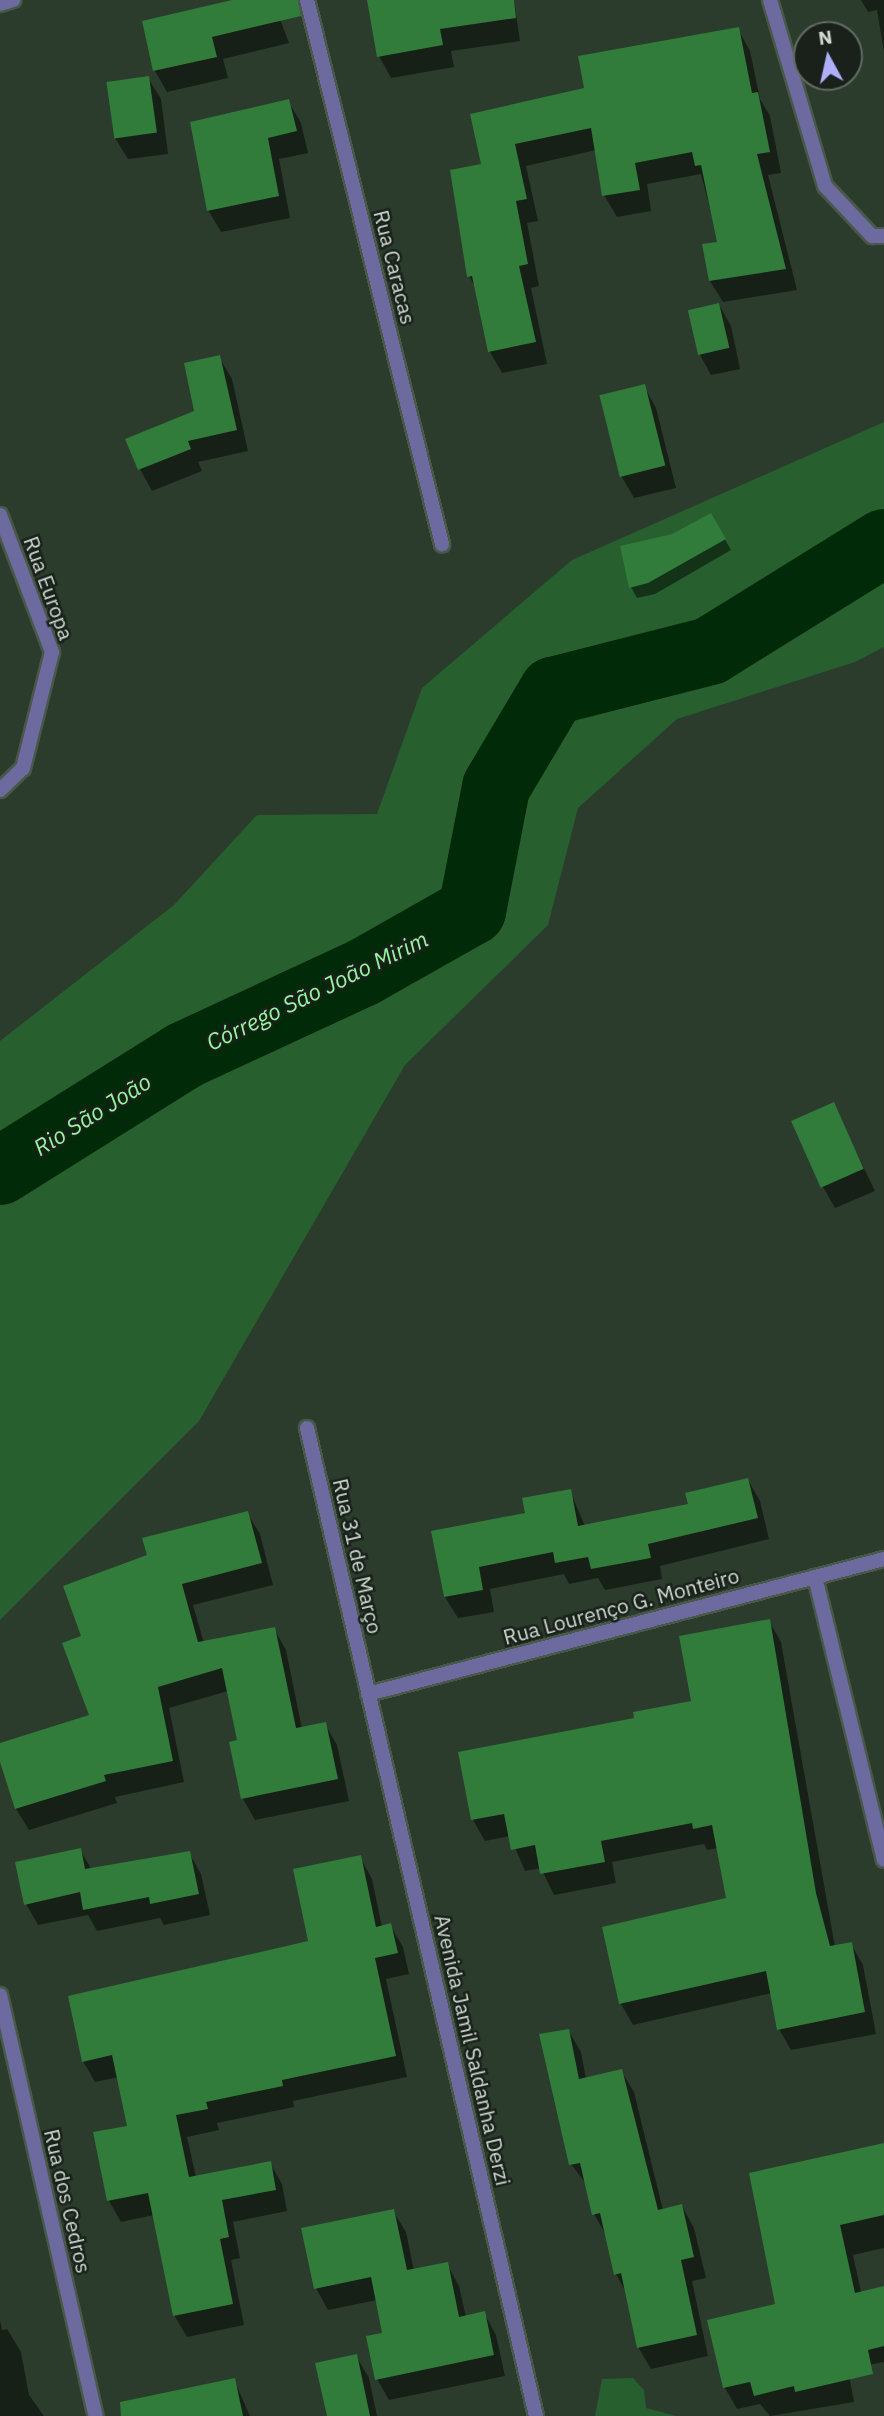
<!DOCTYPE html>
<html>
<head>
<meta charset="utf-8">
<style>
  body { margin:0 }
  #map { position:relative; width:884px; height:2416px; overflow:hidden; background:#2b3c2c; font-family:"IBM Plex Sans",sans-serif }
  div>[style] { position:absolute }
  .green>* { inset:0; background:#275f2e }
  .shadow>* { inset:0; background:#0007 }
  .river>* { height:68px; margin:-34px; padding:0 34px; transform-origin:34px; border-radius:34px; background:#012a08 }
  .building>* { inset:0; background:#317b3b; transform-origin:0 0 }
  .roads { filter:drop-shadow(2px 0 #495849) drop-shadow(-2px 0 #495849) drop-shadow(0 2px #495849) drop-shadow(0 -2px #495849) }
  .street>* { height:14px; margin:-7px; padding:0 7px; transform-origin:7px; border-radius:7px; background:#6c6a9f }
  span { translate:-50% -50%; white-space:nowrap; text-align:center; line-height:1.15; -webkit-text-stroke:5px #19211a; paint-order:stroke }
  .street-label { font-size:21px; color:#cfd9cf }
  .water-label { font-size:23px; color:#94f69d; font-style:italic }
  .north { position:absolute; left:793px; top:21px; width:70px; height:70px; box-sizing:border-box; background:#19211a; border:2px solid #626b62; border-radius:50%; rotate:352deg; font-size:19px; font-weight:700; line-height:28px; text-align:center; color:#cfd9cf }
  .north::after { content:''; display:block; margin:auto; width:24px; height:32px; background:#afaefa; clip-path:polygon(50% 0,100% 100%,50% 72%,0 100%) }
</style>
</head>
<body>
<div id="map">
  <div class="green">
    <i style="clip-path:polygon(884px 422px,884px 647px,855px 662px,677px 719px,578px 808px,548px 925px,405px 1065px,199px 1421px,0 1620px,0 1041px,174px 905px,257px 815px,377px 814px,422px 688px,572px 560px)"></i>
    <i style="clip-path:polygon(633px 2378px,644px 2390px,646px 2408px,676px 2416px,595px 2416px,602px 2379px)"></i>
  </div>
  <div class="shadow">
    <i style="clip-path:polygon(240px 0,273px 0,289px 43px,223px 59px,228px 78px,167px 92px,155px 71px,144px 22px)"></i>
    <i style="clip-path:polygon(388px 0,514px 0,520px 41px,451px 51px,454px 67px,391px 78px,379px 56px)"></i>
    <i style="clip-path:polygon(861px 0,884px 0,884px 52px,877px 10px,868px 12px)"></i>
    <i style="clip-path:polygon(738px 29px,750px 51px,760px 99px,770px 116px,781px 173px,768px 175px,797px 290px,723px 302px,710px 281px,719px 243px,701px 174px,647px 184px,651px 211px,617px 217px,604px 195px,596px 150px,526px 166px,538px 221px,527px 223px,539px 286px,531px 288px,547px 364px,502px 373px,490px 352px,477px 290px,469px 276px,483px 165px,586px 90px)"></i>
    <i style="clip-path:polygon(148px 78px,161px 99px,168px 154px,128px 159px,115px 138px,108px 83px)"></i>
    <i style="clip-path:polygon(288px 101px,301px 123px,308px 153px,279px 159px,290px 218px,221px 232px,208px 210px)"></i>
    <i style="clip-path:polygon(719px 305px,731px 326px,740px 369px,711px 375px,699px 353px)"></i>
    <i style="clip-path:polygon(219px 357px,232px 379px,248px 451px,198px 462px,202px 471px,152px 491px,140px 469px,196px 412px)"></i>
    <i style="clip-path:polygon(644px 386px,656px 408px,676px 488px,634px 498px,622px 477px,602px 397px)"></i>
    <i style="clip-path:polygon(711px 515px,731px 550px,655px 594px,637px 598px,631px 587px,673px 535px)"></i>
    <i style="clip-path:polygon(833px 1104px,875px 1191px,835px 1208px,823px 1187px)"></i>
    <i style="clip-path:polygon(748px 1480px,760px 1501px,769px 1539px,660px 1566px,662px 1579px,605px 1590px,598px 1578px,569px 1584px,564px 1574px,490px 1589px,494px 1612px,458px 1618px,445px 1597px,434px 1532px,527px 1514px,570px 1491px,585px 1526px,690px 1506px)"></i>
    <i style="clip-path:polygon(247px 1513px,260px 1534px,273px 1585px,193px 1605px,204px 1643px,274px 1629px,286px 1650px,302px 1729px,325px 1724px,337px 1745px,349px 1801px,255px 1820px,243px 1799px,239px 1742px,228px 1691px,169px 1708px,184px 1782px,115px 1797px,117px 1803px,29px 1830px,16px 1809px,0 1745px,92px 1716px,83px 1637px,149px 1556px)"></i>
    <i style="clip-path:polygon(769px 1621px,781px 1642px,835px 1947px,851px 1944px,863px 1965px,876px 2034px,791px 2050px,779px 2029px,772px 1993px,633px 2025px,621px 2004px,604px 1928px,728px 1899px,718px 1848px,707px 1850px,704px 1844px,612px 1862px,616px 1883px,554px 1895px,541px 1868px,525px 1871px,510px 1836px,485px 1841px,473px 1820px,636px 1720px,693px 1703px)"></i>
    <i style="clip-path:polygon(80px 1850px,92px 1870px,189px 1853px,201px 1874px,210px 1915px,164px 1925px,160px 1918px,97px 1931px,88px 1915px,38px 1925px,26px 1904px)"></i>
    <i style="clip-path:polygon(360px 1857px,372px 1879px,382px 1927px,390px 1925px,403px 1947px,409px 1974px,386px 1979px,407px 2077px,293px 2101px,294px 2107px,217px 2123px,219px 2130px,187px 2137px,196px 2177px,270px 2163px,282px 2184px,287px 2211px,233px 2222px,240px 2258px,231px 2260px,244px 2325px,187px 2337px,174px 2315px,154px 2215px,121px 2222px,109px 2201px,95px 2134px,129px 2127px,119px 2077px,95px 2082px,83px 2061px,310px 1942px)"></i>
    <i style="clip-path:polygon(568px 2030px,581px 2052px,586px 2079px,621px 2071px,634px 2092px,663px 2210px,682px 2206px,694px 2228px,706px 2278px,692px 2281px,708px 2356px,651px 2369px,638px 2347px,627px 2294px,616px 2274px,606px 2235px,594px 2214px,587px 2185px,571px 2164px)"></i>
    <i style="clip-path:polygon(884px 2145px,884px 2248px,853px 2255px,861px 2292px,884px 2287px,884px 2362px,848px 2369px,854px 2402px,770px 2416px,760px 2404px,737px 2409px,725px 2388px,709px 2322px,777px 2305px)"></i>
    <i style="clip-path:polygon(393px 2211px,406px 2232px,414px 2271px,447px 2264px,459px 2286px,466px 2317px,484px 2313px,496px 2335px,505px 2376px,389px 2400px,377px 2379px,384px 2334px,377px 2300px,328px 2310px,316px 2288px)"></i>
    <i style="clip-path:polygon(0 2320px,2px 2330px,7px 2329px,21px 2352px,29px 2395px,44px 2416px,0 2416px)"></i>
    <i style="clip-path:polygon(356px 2356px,369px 2378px,377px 2416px,328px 2416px)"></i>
    <i style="clip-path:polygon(234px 2380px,250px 2416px,163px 2416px)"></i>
  </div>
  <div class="river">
    <i style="left:0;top:1171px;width:216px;rotate:-32.1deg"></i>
    <i style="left:183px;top:1056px;width:200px;rotate:-24.9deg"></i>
    <i style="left:364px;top:972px;width:124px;rotate:-29.5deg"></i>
    <i style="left:472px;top:911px;width:126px;rotate:-79deg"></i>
    <i style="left:496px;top:787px;width:112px;rotate:-59.3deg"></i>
    <i style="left:553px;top:691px;width:162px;rotate:-14.3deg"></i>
    <i style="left:710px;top:651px;width:205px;rotate:-31.8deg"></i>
  </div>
  <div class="building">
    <i style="clip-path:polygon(232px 0,298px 0,301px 16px,212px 37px,217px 57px,153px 71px,142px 21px)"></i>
    <i style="clip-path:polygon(367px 0,514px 0,516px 18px,440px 29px,443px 45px,377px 57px)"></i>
    <i style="clip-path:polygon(739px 27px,752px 93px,758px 92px,770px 152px,757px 154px,786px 269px,709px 281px,702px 244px,717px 242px,701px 165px,695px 166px,692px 152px,635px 163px,640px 190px,602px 196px,591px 128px,515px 144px,527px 199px,516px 201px,528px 264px,519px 266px,536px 342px,488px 352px,472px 276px,467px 277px,450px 170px,481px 164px,470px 114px,584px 88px,578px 56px)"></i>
    <i style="left:149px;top:76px;width:57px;height:43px;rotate:82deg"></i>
    <i style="clip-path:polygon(289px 99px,297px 131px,268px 138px,279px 196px,207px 211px,190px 122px)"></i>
    <i style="left:719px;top:303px;width:46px;height:32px;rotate:77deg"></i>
    <i style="clip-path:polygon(220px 355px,237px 430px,188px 441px,191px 449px,138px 470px,125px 439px,194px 411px,184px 363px)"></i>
    <i style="left:645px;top:384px;width:84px;height:47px;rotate:76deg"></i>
    <i style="clip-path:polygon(711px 513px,726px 539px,648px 583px,629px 588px,620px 546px,672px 534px)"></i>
    <i style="left:834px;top:1102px;width:73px;height:47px;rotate:66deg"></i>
    <i style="clip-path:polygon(748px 1478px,758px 1518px,648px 1544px,651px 1558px,591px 1569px,588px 1557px,555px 1563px,553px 1552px,479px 1567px,483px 1590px,444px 1597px,431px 1531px,525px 1513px,522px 1498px,571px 1489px,578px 1526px,688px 1504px,685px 1493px)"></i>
    <i style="clip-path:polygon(248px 1511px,262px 1563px,182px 1584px,198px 1642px,275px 1627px,296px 1728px,326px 1722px,338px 1779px,241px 1799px,229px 1742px,237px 1740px,222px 1668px,158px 1687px,173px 1761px,104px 1775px,106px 1781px,15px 1809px,0 1762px,0 1743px,89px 1715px,62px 1643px,81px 1636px,63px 1586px,147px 1555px,142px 1538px)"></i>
    <i style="clip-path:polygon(770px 1619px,816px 1893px,830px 1946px,852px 1942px,865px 2012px,777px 2030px,766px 1971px,619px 2004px,602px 1927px,726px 1898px,712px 1825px,693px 1829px,692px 1823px,601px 1841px,605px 1862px,540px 1874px,535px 1845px,511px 1850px,504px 1814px,471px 1820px,458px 1752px,634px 1718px,633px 1712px,691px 1701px,679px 1636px)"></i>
    <i style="clip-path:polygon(81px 1848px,85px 1869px,190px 1851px,199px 1894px,150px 1904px,149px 1897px,83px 1910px,80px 1892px,24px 1905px,15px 1862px)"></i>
    <i style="clip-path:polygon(361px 1855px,376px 1927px,391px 1923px,398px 1953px,375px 1958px,396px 2056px,282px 2080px,283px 2086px,206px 2102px,208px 2109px,176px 2115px,189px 2177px,271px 2161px,276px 2190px,222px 2200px,229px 2237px,220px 2239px,233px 2304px,173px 2316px,148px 2193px,107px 2201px,93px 2132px,127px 2126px,112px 2055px,82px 2062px,68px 1996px,308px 1941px,293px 1869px)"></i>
    <i style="clip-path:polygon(569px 2029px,579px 2079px,622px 2069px,658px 2210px,682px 2204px,694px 2257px,681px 2260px,697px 2335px,637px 2348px,621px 2273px,614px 2275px,600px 2213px,592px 2215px,580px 2163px,569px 2165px,539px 2034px)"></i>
    <i style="clip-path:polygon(884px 2143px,884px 2215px,840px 2225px,855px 2293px,884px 2286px,884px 2346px,868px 2350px,873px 2374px,795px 2392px,794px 2386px,754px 2396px,750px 2382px,723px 2388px,707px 2320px,775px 2304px,749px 2173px)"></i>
    <i style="clip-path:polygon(394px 2209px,407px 2270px,448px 2262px,459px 2317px,485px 2311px,494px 2355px,375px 2380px,366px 2336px,382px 2333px,371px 2277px,314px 2289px,301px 2228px)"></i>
    <i style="clip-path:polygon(357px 2354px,370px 2416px,327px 2416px,315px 2363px)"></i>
    <i style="clip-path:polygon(235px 2378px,243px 2416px,121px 2416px,120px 2402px)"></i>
  </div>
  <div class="roads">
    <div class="street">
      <i style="left:307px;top:0;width:561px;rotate:76.06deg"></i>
      <i style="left:770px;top:0;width:194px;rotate:73.5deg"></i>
      <i style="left:825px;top:186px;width:69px;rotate:46.8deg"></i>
      <i style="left:872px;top:236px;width:12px"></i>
      <i style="left:0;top:4px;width:14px;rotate:-17deg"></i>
      <i style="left:0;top:515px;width:147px;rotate:69.2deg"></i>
      <i style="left:52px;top:652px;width:120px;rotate:104deg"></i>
      <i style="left:23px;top:768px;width:32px;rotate:136deg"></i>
      <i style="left:307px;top:1428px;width:1014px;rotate:76.95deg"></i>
      <i style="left:815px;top:1577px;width:291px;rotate:76.3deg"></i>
      <i style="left:368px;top:1694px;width:533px;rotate:-14.66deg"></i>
      <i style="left:0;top:1995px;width:432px;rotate:77.2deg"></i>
    </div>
  </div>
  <div class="street-label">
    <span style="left:395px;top:267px;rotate:76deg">Rua Caracas</span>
    <span style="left:49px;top:588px;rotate:70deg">Rua Europa</span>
    <span style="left:358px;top:1556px;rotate:77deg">Rua 31 de Março</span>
    <span style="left:621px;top:1606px;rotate:-15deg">Rua Lourenço G. Monteiro</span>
    <span style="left:473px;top:2050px;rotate:77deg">Avenida Jamil Saldanha Derzi</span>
    <span style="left:68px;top:2201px;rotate:77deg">Rua dos Cedros</span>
  </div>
  <div class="water-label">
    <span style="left:317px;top:990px;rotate:-26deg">Córrego São João Mirim</span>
    <span style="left:92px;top:1114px;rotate:-32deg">Rio São João</span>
  </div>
  <div class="north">N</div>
</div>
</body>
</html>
